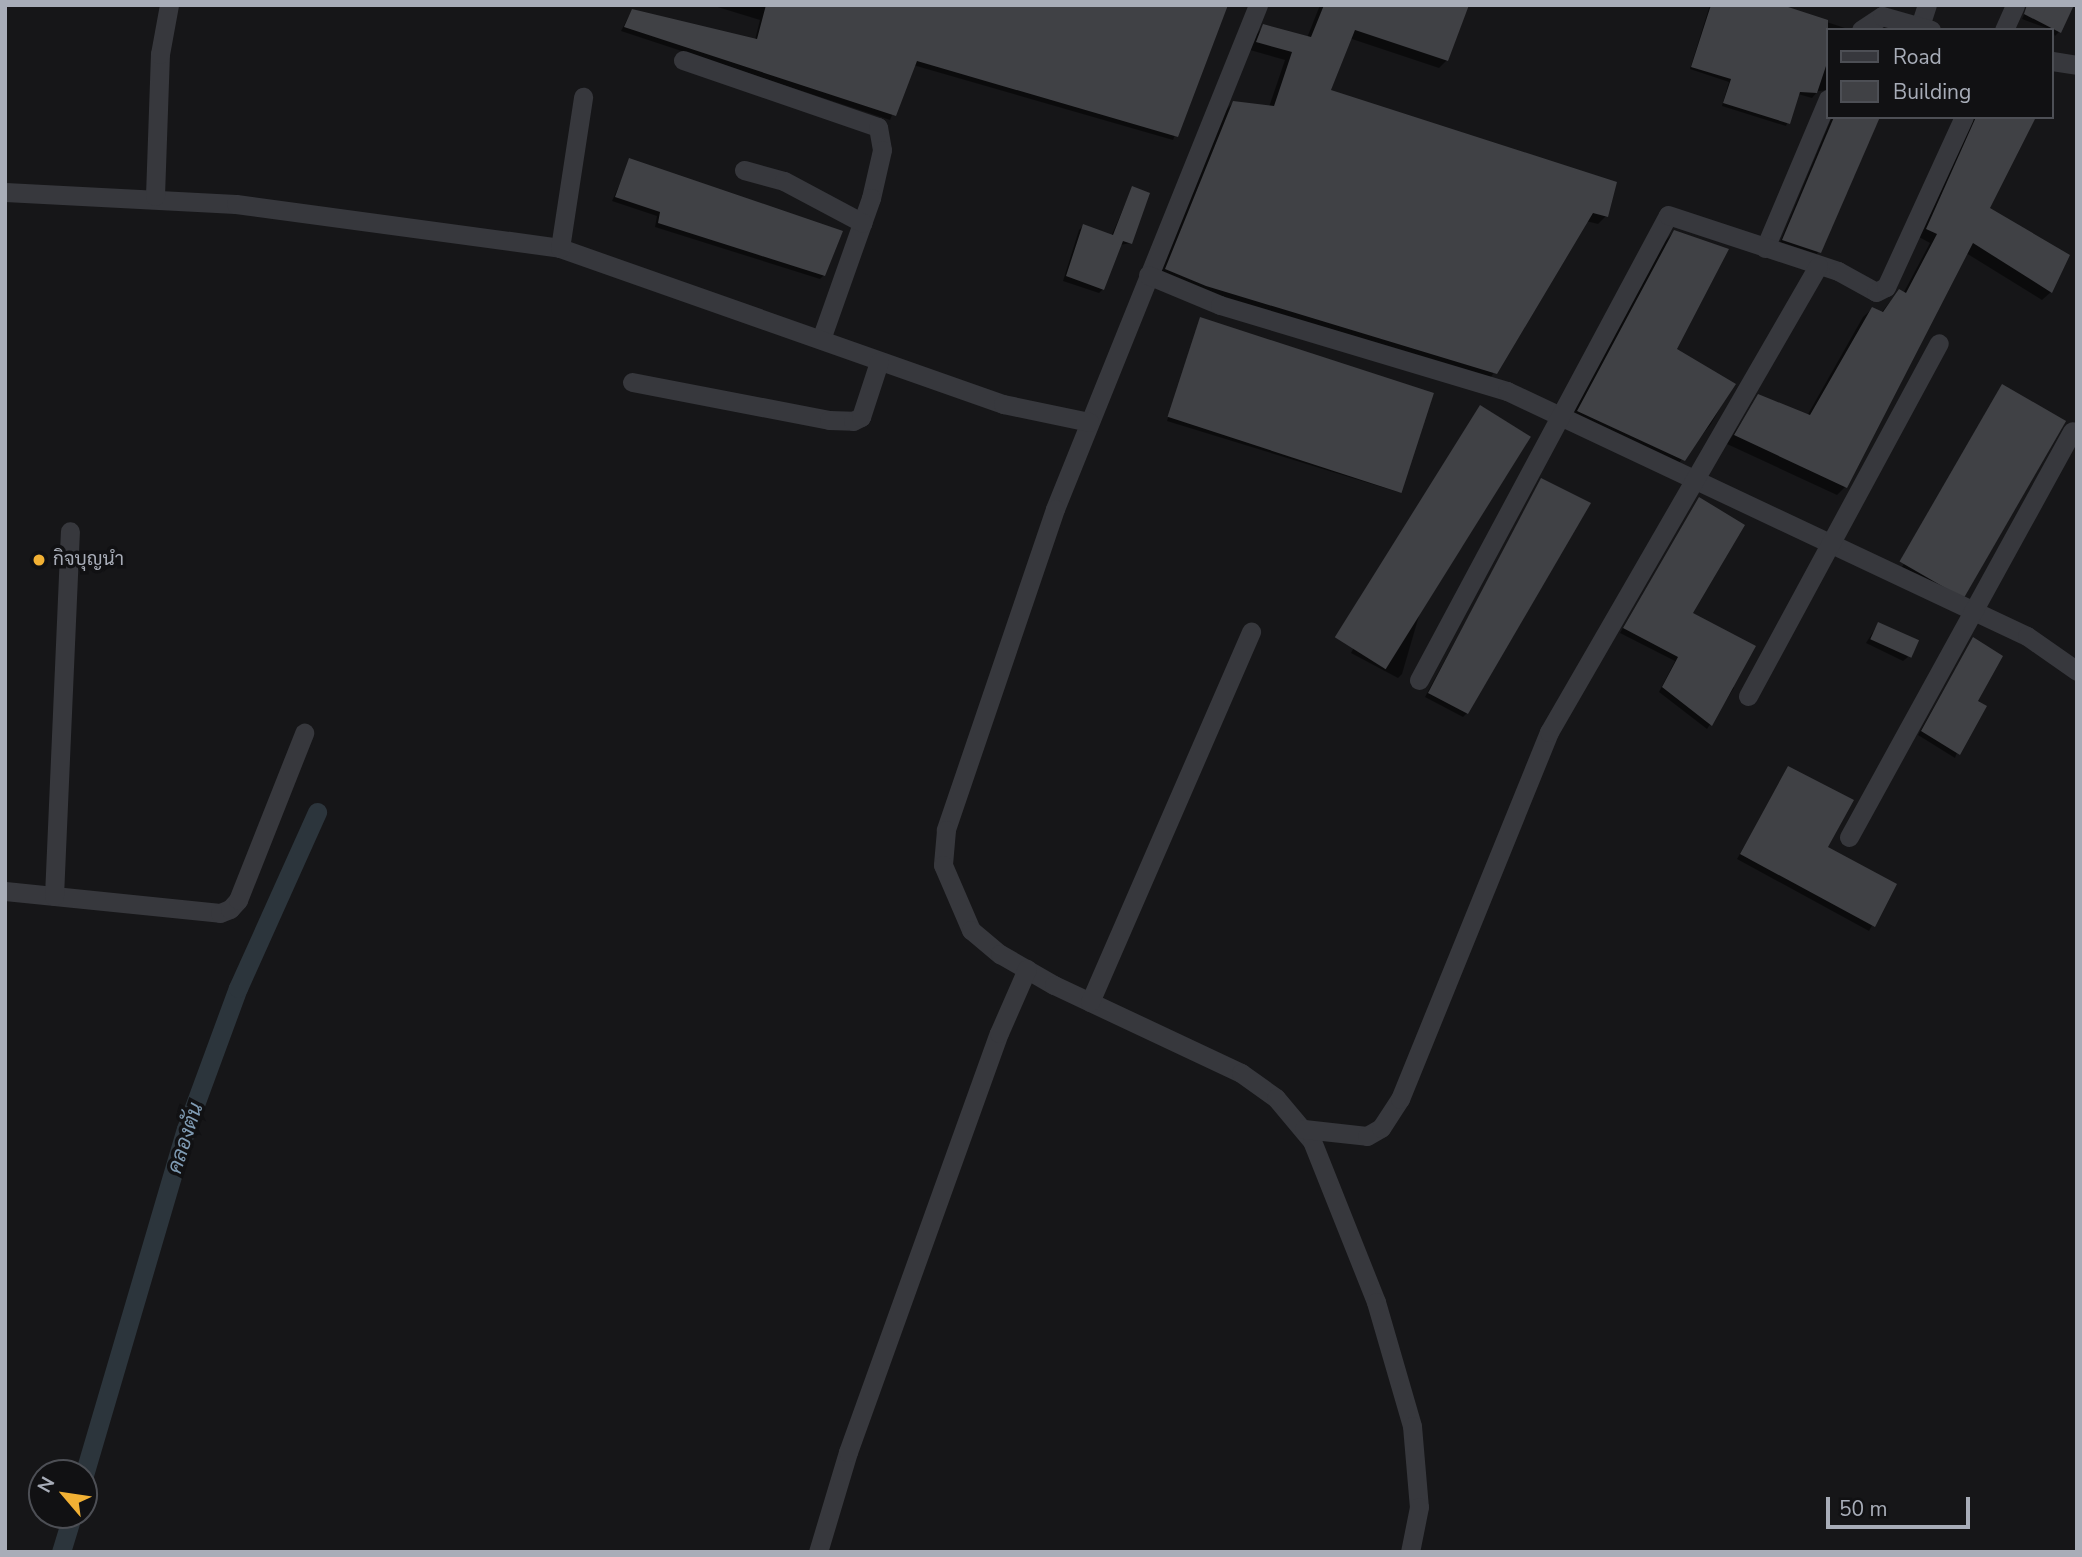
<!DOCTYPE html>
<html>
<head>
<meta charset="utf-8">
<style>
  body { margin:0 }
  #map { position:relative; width:2082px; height:1557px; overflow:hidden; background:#161618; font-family:"Nunito Sans",Sarabun,sans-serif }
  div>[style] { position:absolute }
  .shadow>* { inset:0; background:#0007 }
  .canal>* { height:19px; margin:-9.5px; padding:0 9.5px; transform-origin:9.5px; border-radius:9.5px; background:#2c353c }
  .building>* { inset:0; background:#404145; transform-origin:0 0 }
  .street>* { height:19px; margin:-9.5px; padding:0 9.5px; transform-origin:9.5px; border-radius:9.5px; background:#37383d }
  .dots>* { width:19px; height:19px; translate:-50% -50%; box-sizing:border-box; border:4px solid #111113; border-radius:50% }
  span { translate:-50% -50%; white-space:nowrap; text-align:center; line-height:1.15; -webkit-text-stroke:7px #111113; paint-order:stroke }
  .poi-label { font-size:19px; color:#a8adb8 }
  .left { translate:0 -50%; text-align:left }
  .water-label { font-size:21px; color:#7f9bb3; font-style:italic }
  .frame { position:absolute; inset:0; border:7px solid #a8adb8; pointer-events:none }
  .legend { position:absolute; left:1826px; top:28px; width:228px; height:91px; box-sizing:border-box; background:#111113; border:2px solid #4d4f55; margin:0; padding:9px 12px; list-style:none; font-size:21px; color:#a8adb8 }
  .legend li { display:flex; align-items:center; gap:14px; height:35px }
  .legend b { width:35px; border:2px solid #4d4f55 }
  .north { position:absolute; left:28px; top:1459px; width:70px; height:70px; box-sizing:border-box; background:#111113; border:2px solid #4d4f55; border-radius:50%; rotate:299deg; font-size:19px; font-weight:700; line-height:28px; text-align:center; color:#a8adb8 }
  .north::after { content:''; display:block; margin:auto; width:24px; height:32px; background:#f2b134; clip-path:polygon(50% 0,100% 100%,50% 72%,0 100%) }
  .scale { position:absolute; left:1826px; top:1497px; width:144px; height:32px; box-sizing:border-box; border:4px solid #a8adb8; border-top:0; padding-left:9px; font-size:21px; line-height:24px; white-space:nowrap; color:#a8adb8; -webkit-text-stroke:5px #111113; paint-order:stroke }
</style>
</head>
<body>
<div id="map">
  <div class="shadow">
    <i style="clip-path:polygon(711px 5px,1226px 5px,1173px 140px,913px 65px,890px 120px,621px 31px,632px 10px,755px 40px,760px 20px)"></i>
    <i style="clip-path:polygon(1320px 5px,1467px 5px,1447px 60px,1439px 68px,1349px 38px,1329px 91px,1606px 216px,1598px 224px,1586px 221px,1488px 382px,1158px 277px,1225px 111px,1233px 103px,1269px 107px,1285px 60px,1250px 50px,1256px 35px,1264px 26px,1307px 38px)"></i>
    <i style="clip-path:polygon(1710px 5px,1775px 5px,1848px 29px,1828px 30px,1828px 90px,1818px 91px,1812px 98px,1798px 94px,1786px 126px,1722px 106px,1729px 82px,1690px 69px)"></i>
    <i style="clip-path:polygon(2029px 5px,2059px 32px,2055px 36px,2052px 30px,2022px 19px)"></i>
    <i style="clip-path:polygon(1832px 117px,1878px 117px,1817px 254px,1780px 242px)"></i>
    <i style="clip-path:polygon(1968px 117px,2034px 117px,1988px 209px,2051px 292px,2042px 300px,1966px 253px,1845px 487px,1837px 495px,1727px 444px,1759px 396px,1807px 416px,1863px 317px,1872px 309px,1881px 313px,1899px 291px,1903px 294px,1930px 243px,1919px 237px)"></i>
    <i style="clip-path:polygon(630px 161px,824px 275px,820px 279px,655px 227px,657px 216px,612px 201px)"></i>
    <i style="clip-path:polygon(1132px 188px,1131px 243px,1120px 245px,1103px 289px,1099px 293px,1063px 281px,1079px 230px,1083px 226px,1111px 237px)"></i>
    <i style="clip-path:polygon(1674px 232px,1674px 350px,1733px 385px,1711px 424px,1674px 469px,1569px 420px,1665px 241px)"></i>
    <i style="clip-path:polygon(1200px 319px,1402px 488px,1398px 492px,1167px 421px)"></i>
    <i style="clip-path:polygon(2003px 386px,1965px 593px,1961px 597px,1901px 569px)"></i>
    <i style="clip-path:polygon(1480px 407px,1402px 674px,1398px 678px,1351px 653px)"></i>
    <i style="clip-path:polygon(1542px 480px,1467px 713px,1463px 717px,1425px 697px)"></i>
    <i style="clip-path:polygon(1699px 499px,1691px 614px,1734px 688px,1707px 729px,1659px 692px,1675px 661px,1620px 633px)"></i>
    <i style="clip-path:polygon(1878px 624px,1908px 657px,1903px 661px,1866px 643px)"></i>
    <i style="clip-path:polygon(1973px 639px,1975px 702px,1955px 758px,1918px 735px)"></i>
    <i style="clip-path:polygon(1789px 768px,1826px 847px,1895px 884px,1869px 931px,1737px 859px)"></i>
  </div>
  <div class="canal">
    <i style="left:84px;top:1475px;width:361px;rotate:-73.6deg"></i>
    <i style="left:186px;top:1129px;width:150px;rotate:-69.8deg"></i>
    <i style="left:238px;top:988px;width:193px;rotate:-65.8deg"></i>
    <i style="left:61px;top:1552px;width:39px;rotate:-73deg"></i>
  </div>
  <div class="building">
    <i style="clip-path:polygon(766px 5px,1228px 5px,1178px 137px,917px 61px,896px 116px,624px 27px,632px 9px,757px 39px)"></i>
    <i style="clip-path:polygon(1324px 5px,1469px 5px,1448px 61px,1355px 30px,1331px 90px,1617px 182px,1608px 217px,1593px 213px,1497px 374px,1206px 286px,1165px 269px,1233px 101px,1274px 106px,1292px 52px,1256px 42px,1263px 24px,1311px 37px)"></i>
    <i style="clip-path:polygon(1711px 5px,1782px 5px,1828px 20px,1828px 60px,1817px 93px,1800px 92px,1790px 124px,1723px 103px,1731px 79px,1691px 67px)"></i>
    <i style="clip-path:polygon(2027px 5px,2074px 5px,2061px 33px,2024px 14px)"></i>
    <i style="clip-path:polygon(1834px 117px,1880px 117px,1821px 253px,1782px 240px)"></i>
    <i style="clip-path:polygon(1976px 117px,2036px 117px,1990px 208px,2070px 255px,2052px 293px,1973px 243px,1847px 488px,1734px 435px,1758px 394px,1810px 415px,1872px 307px,1883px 312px,1899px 289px,1906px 293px,1937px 234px,1926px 229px)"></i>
    <i style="clip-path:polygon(629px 158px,843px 231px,825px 276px,658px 223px,660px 212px,615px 197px)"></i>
    <i style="clip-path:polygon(1132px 186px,1150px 193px,1132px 244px,1123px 241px,1104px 290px,1066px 276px,1083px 224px,1113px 235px)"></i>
    <i style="clip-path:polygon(1674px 230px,1729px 249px,1677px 349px,1736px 384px,1685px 461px,1577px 411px)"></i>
    <i style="left:1200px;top:317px;width:246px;height:105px;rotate:18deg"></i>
    <i style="left:2002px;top:384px;width:74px;height:205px;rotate:30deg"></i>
    <i style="left:1480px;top:405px;width:60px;height:274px;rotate:32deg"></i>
    <i style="clip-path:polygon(1541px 478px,1591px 503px,1468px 714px,1428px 693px)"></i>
    <i style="clip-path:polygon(1699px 497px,1745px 525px,1693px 613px,1756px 646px,1712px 726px,1662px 687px,1678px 657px,1623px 628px)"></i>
    <i style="left:1878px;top:622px;width:45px;height:19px;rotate:24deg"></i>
    <i style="clip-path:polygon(1973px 637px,2003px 656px,1978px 701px,1987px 706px,1960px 755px,1921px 731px)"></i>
    <i style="clip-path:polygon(1788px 766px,1854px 800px,1828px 847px,1897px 884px,1875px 927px,1740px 854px)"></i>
  </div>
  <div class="street">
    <i style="left:1258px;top:5px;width:543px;rotate:111.94deg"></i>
    <i style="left:1055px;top:509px;width:339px;rotate:108.8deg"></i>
    <i style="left:946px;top:830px;width:35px;rotate:95deg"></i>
    <i style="left:943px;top:865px;width:71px;rotate:66.7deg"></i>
    <i style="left:971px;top:930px;width:38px;rotate:40deg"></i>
    <i style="left:1000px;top:954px;width:62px;rotate:29.9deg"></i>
    <i style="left:1054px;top:985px;width:207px;rotate:25.2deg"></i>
    <i style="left:1241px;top:1073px;width:43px;rotate:35.5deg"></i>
    <i style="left:1276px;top:1098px;width:56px;rotate:50.1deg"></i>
    <i style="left:1312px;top:1141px;width:173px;rotate:68.3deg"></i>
    <i style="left:1376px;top:1302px;width:129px;rotate:73.8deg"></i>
    <i style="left:1412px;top:1426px;width:81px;rotate:85.1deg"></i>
    <i style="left:1419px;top:1507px;width:46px;rotate:101.3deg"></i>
    <i style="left:1920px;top:26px;width:22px;rotate:-72deg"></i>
    <i style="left:1861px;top:30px;width:25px;rotate:-34deg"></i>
    <i style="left:1882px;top:16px;width:51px;rotate:15.9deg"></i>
    <i style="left:2004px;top:30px;width:27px;rotate:-66deg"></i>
    <i style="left:683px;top:60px;width:206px;rotate:19deg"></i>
    <i style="left:878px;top:127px;width:23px;rotate:80deg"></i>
    <i style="left:882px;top:150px;width:49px;rotate:102.9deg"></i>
    <i style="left:871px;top:198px;width:150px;rotate:109.5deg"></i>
    <i style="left:2052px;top:61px;width:25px;rotate:9deg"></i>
    <i style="left:744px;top:170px;width:41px;rotate:15.4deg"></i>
    <i style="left:784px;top:181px;width:89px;rotate:28deg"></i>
    <i style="left:5px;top:192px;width:231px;rotate:3deg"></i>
    <i style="left:236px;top:204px;width:327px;rotate:7.7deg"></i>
    <i style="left:560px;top:248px;width:470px;rotate:19.4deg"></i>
    <i style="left:1003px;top:404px;width:88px;rotate:11.8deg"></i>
    <i style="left:155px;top:196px;width:142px;rotate:-88deg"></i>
    <i style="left:160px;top:54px;width:50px;rotate:-79.6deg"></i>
    <i style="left:560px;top:248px;width:153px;rotate:-81.3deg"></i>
    <i style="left:1765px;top:248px;width:162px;rotate:-67.1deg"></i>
    <i style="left:1148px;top:275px;width:78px;rotate:22.6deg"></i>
    <i style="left:1220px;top:305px;width:300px;rotate:16.7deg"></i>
    <i style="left:1507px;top:391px;width:575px;rotate:25.23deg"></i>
    <i style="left:2027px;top:636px;width:61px;rotate:35deg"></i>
    <i style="left:632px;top:382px;width:201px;rotate:10.9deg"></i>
    <i style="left:829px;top:420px;width:24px;rotate:2deg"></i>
    <i style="left:853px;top:421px;width:9px;rotate:-27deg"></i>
    <i style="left:861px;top:417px;width:58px;rotate:-71.9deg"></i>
    <i style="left:1419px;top:680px;width:527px;rotate:-61.83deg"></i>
    <i style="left:1668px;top:215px;width:179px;rotate:18.2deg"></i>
    <i style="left:1838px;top:271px;width:43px;rotate:28.9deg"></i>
    <i style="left:1876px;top:292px;width:11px;rotate:-27deg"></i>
    <i style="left:1886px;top:287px;width:187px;rotate:-65.4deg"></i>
    <i style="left:1748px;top:696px;width:401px;rotate:-61.6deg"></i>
    <i style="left:1849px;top:837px;width:463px;rotate:-61.2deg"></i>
    <i style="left:5px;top:891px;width:216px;rotate:5.8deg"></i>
    <i style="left:220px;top:913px;width:11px;rotate:-22deg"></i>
    <i style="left:230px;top:909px;width:12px;rotate:-48deg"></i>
    <i style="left:238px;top:900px;width:180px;rotate:-68.4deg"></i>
    <i style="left:54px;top:896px;width:365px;rotate:-87.5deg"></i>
    <i style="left:1090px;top:1002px;width:404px;rotate:-66.5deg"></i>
    <i style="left:1304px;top:1129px;width:63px;rotate:6.3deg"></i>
    <i style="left:1367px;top:1136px;width:16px;rotate:-30deg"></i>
    <i style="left:1381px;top:1128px;width:35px;rotate:-57deg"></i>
    <i style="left:1400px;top:1099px;width:396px;rotate:-67.9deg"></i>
    <i style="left:1549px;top:732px;width:538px;rotate:-60deg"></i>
    <i style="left:818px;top:1552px;width:104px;rotate:-73.3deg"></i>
    <i style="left:848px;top:1452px;width:445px;rotate:-70.2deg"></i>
    <i style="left:999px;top:1033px;width:70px;rotate:-66.4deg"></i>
  </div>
  <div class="dots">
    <i style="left:39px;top:560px;background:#f2b134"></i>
  </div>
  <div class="poi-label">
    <span class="left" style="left:53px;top:560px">กิจบุญนำ</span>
  </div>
  <div class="water-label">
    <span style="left:185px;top:1138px;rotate:-72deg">คลองตัน</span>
  </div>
  <div class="frame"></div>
  <ul class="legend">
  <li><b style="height:9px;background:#37383d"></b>Road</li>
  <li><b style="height:19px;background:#404145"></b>Building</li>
  </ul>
  <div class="north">N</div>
  <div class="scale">50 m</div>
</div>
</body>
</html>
